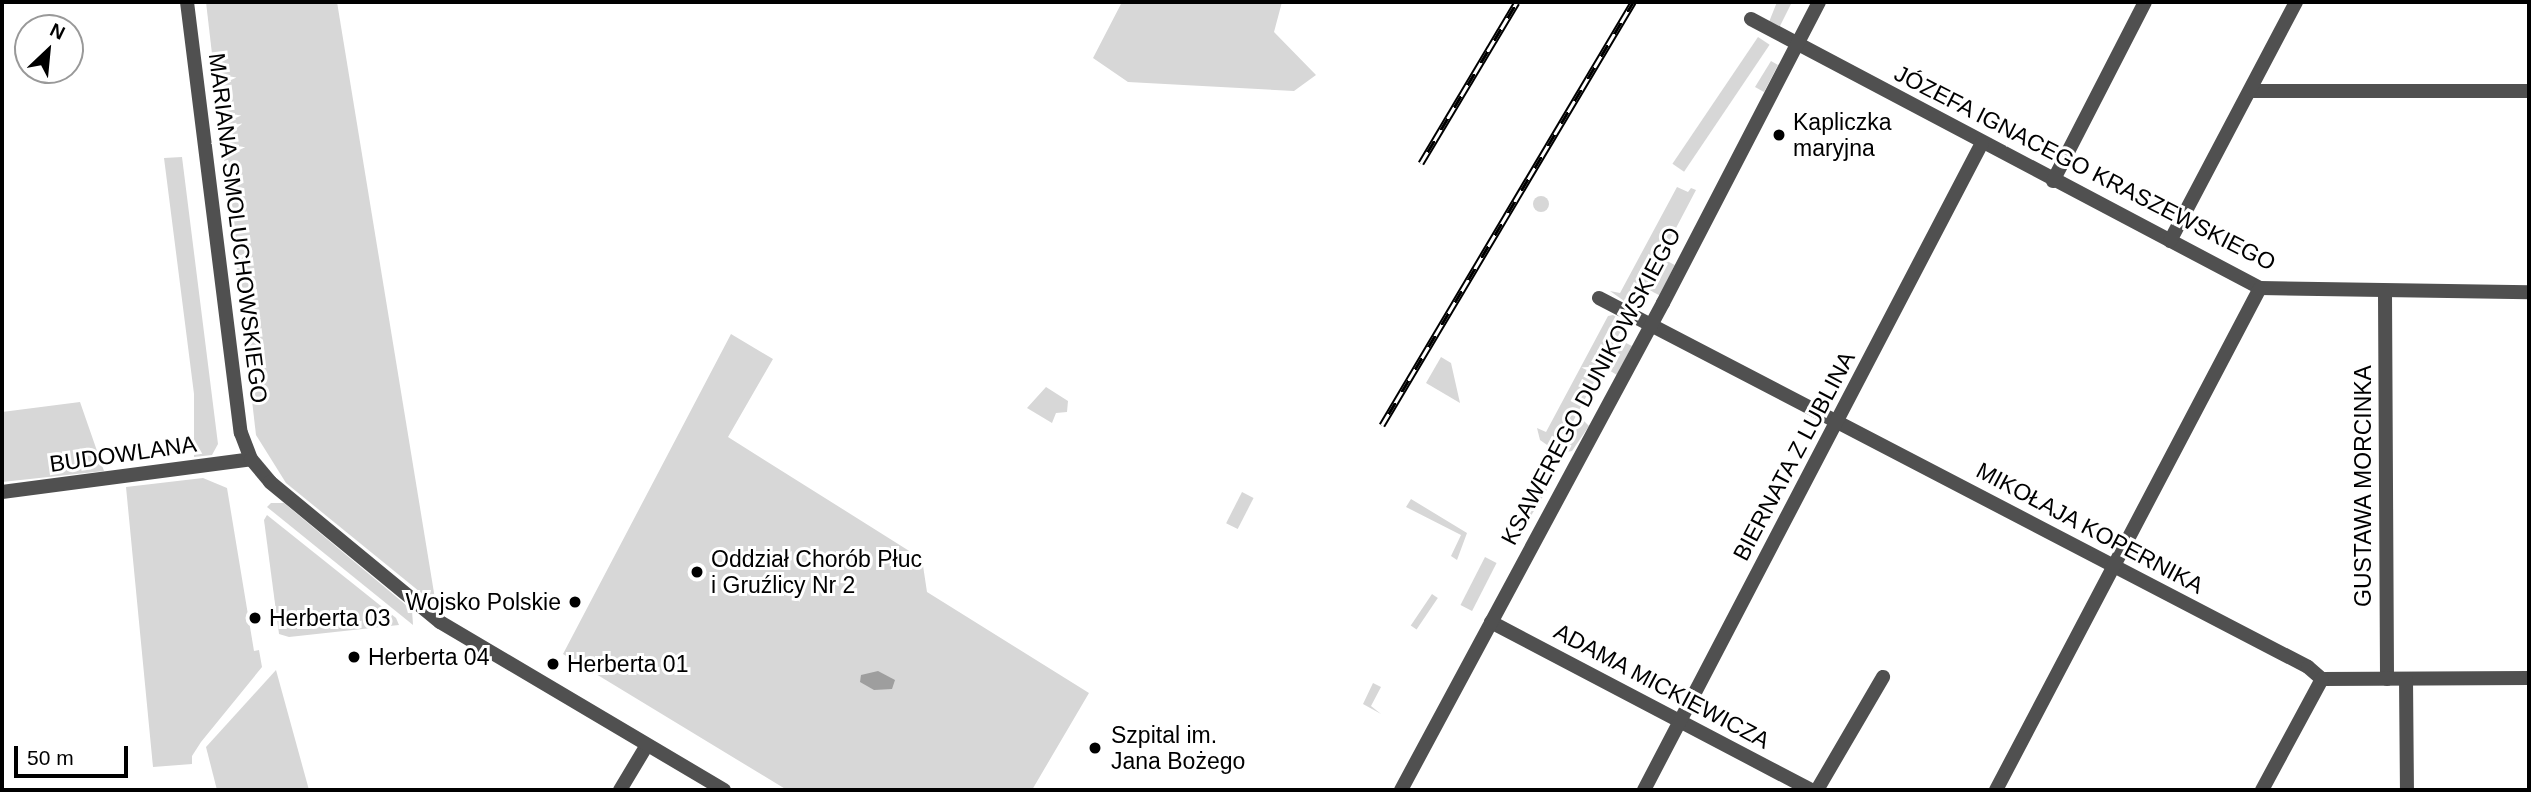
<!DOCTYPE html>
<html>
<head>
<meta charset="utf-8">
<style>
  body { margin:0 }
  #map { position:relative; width:2531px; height:792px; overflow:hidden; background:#fff; font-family:Arial,sans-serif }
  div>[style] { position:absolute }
  .green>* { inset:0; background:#d7d7d7; transform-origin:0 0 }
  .round { border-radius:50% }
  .water>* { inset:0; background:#9e9e9e }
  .minor>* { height:14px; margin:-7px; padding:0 7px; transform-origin:7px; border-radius:7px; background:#505050 }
  .tertiary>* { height:14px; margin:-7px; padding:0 7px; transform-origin:7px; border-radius:7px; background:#505050 }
  .rail>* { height:7px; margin-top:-3.5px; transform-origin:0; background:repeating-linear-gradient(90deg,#fff 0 13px,#000 0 26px); box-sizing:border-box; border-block:2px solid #000 }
  .dots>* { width:19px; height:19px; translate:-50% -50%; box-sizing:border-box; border:4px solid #fff; border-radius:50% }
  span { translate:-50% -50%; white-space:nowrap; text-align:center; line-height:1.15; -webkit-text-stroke:6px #fff; paint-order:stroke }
  .poi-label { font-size:23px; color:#000 }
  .left { translate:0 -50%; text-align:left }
  .right { translate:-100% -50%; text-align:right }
  .street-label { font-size:23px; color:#000 }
  .frame { position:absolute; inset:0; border:4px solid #000; pointer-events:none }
  .north { position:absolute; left:14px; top:14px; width:70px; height:70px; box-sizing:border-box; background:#fff; border:2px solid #999; border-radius:50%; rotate:26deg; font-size:19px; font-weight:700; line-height:28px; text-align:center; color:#000 }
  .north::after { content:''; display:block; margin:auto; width:24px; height:32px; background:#000; clip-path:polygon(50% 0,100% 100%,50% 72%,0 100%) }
  .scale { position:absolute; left:14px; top:746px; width:114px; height:32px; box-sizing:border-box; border:4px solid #000; border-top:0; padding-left:9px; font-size:21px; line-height:24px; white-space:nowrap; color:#000; -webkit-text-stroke:5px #fff; paint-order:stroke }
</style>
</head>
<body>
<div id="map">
  <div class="green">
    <i style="clip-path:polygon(206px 2px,337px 2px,436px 605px,286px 483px,256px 435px)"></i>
    <i style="clip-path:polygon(1122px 2px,1282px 2px,1274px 32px,1316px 75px,1294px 91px,1128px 82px,1093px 58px)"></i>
    <i style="clip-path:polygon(1777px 2px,1792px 2px,1779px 28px,1769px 22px)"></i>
    <i style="left:1758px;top:37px;width:14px;height:153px;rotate:34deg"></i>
    <i style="clip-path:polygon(1771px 61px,1778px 65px,1764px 92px,1755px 87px)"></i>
    <i style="clip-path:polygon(182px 157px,218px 444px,212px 455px,194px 457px,194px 394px,164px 158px)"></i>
    <i style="clip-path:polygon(1677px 187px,1688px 192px,1691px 188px,1696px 190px,1634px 308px,1610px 291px,1620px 293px)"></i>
    <i class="round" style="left:1533px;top:196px;width:16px;height:16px"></i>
    <i style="left:1665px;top:260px;width:11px;height:34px;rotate:27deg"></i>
    <i style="clip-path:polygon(1613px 315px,1625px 323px,1557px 452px,1540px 440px,1537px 428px,1546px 432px,1608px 316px)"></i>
    <i style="clip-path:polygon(731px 334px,773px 359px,728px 437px,922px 559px,927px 592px,1089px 693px,1032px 790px,787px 790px,563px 654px)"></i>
    <i style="clip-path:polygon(1624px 342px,1632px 346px,1617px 375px,1607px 369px)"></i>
    <i style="clip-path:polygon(1441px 357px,1451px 363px,1460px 403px,1426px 383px)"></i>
    <i style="clip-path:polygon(1046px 387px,1068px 401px,1067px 412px,1056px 413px,1052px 423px,1027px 408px)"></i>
    <i style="clip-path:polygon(80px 402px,104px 471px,2px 482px,2px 412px)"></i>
    <i style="clip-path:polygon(1581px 418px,1589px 426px,1572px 451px,1562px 453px)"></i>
    <i style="clip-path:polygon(1553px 467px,1552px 482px,1527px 522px,1518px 527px)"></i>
    <i style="clip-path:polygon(203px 478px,227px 488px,254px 651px,259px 650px,262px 667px,201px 742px,192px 756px,192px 764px,153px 767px,126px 487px)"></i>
    <i style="left:1242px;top:492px;width:13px;height:35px;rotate:27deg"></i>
    <i style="clip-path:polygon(1411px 499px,1467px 533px,1457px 560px,1451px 556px,1461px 535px,1406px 507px)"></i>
    <i style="clip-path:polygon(271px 503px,284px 503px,412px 610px,413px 625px,267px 507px)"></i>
    <i style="clip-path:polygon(267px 515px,396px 618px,399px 625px,289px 637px,279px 634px,264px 520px)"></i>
    <i style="left:1485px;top:557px;width:13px;height:54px;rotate:27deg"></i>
    <i style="left:1432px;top:594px;width:7px;height:38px;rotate:34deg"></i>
    <i style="clip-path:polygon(276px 670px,309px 790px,217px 790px,206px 747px)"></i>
    <i style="clip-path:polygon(1373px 683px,1381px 687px,1371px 706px,1381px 714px,1363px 704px)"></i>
  </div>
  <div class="water">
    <i style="clip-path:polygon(878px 671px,895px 680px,892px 689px,874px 690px,860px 682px,861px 675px)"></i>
  </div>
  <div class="minor">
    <i style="left:1751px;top:19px;width:576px;rotate:27.86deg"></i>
    <i style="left:2260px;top:288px;width:269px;rotate:0.9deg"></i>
    <i style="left:2250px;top:91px;width:279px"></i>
    <i style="left:2053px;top:181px;width:201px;rotate:-62.8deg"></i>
    <i style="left:2170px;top:241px;width:270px;rotate:-62.2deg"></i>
    <i style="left:2385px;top:293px;width:386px;rotate:89.7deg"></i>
    <i style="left:1599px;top:298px;width:799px;rotate:27.49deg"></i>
    <i style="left:2308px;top:667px;width:18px;rotate:41deg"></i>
    <i style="left:2322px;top:679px;width:207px;rotate:-0.3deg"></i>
    <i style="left:2px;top:492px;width:251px;rotate:-7.5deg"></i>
    <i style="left:1491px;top:622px;width:361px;rotate:27.7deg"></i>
    <i style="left:2406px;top:679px;width:111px;rotate:89.5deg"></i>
    <i style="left:620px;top:790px;width:52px;rotate:-59deg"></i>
    <i style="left:1401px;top:790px;width:553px;rotate:-61.72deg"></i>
    <i style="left:1663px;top:303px;width:339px;rotate:-62.6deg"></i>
    <i style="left:1644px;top:790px;width:730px;rotate:-62.42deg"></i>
    <i style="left:1817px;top:790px;width:131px;rotate:-59.7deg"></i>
    <i style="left:1996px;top:790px;width:567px;rotate:-62.26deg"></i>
    <i style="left:2262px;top:790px;width:126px;rotate:-61.6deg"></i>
  </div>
  <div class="tertiary">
    <i style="left:187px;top:2px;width:434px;rotate:82.9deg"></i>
    <i style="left:241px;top:433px;width:28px;rotate:69deg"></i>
    <i style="left:251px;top:459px;width:30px;rotate:50deg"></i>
    <i style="left:270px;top:482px;width:220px;rotate:39.5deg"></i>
    <i style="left:440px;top:622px;width:330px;rotate:30.6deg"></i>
  </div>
  <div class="rail">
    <i style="left:1421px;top:163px;width:187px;rotate:-59.2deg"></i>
    <i style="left:1382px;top:425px;width:492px;rotate:-59.3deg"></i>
  </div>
  <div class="dots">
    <i style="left:1779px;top:135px;background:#000"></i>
    <i style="left:697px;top:572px;background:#000"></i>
    <i style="left:575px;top:602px;background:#000"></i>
    <i style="left:255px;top:618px;background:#000"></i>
    <i style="left:354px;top:657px;background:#000"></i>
    <i style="left:553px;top:664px;background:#000"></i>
    <i style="left:1095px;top:748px;background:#000"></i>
  </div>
  <div class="poi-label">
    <span class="left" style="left:1793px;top:135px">Kapliczka<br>maryjna</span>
    <span class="left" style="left:711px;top:572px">Oddział Chorób Płuc<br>i Gruźlicy Nr 2</span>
    <span class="right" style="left:561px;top:602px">Wojsko Polskie</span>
    <span class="left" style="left:269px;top:618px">Herberta 03</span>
    <span class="left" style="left:368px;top:657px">Herberta 04</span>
    <span class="left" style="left:567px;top:664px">Herberta 01</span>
    <span class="left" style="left:1111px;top:748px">Szpital im.<br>Jana Bożego</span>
  </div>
  <div class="street-label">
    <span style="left:2085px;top:168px;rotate:27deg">JÓZEFA IGNACEGO KRASZEWSKIEGO</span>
    <span style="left:238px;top:228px;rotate:83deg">MARIANA SMOLUCHOWSKIEGO</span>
    <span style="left:1591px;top:386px;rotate:-62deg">KSAWEREGO DUNIKOWSKIEGO</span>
    <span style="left:123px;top:454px;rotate:-8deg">BUDOWLANA</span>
    <span style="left:1794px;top:456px;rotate:-62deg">BIERNATA Z LUBLINA</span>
    <span style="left:2363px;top:486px;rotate:-90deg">GUSTAWA MORCINKA</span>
    <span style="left:2090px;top:528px;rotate:28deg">MIKOŁAJA KOPERNIKA</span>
    <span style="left:1662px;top:686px;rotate:28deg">ADAMA MICKIEWICZA</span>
  </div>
  <div class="frame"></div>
  <div class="north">N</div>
  <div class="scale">50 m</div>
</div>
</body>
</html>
